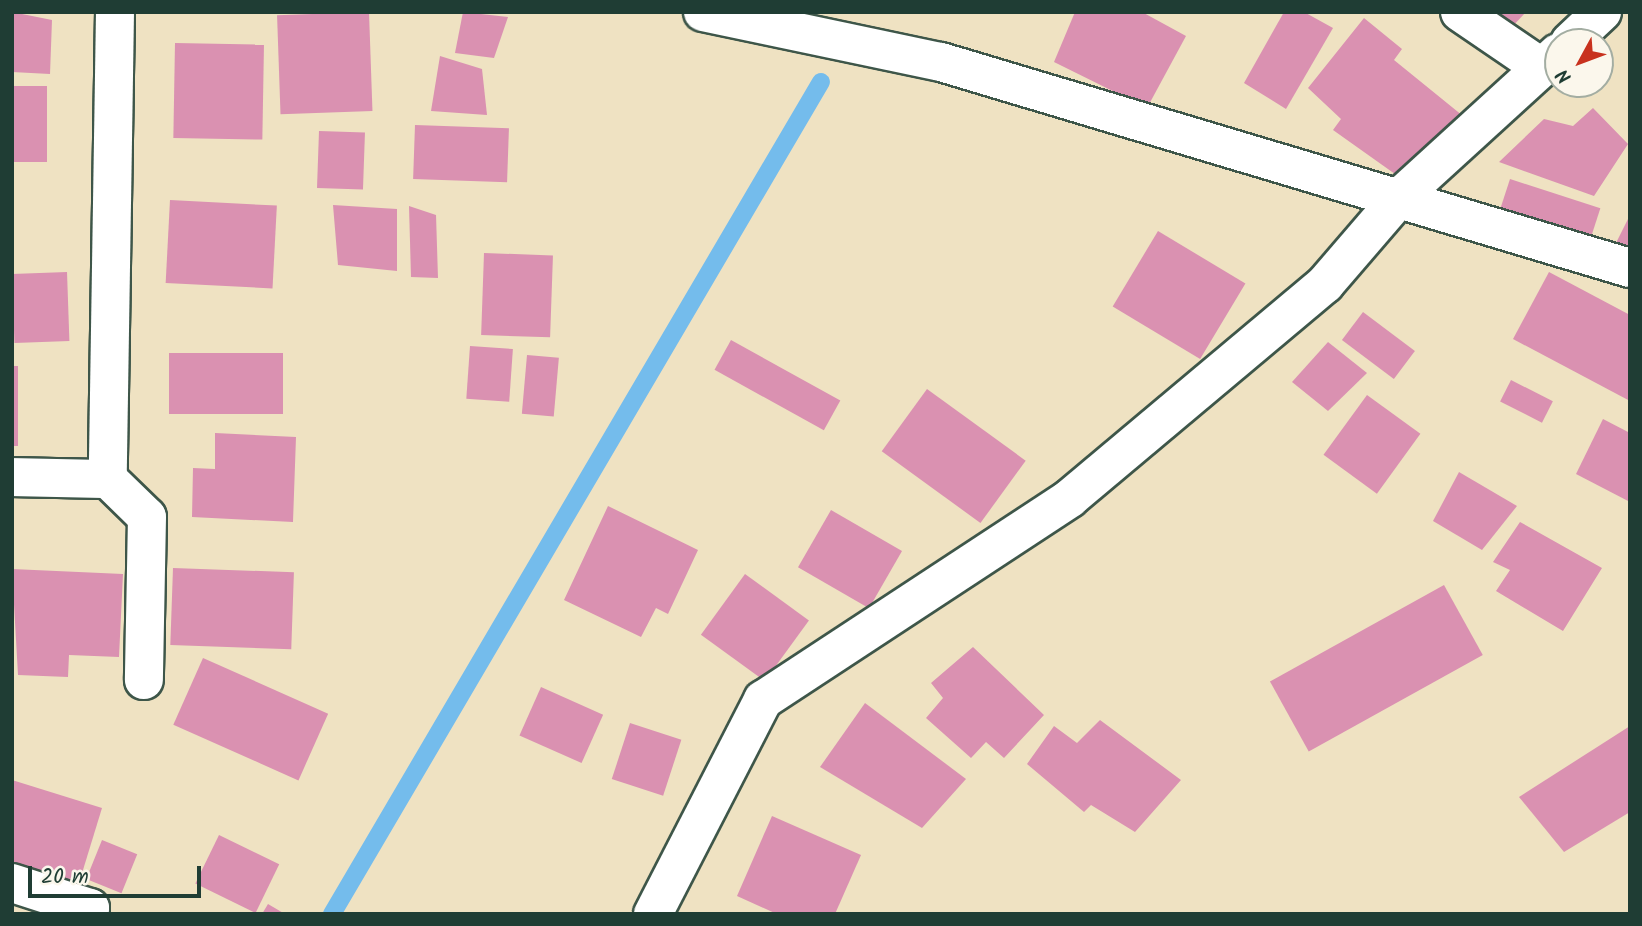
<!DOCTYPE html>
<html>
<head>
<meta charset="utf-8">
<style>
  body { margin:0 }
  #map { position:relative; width:1642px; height:926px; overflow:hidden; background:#efe2c2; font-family:Kalam,sans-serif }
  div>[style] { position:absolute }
  .stream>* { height:18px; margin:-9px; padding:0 9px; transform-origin:9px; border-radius:9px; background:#74bcec }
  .building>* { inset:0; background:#da91b1; transform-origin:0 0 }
  .roads { filter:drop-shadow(2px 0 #3e5649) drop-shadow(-2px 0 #3e5649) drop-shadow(0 2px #3e5649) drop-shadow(0 -2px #3e5649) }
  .street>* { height:38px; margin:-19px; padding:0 19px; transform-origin:19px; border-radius:19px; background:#fff }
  span { translate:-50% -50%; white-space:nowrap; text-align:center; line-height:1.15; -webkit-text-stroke:7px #fbf7ec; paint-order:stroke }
  .frame { position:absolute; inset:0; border:14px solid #1f3d34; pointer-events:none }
  .north { position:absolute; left:1544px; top:28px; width:70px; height:70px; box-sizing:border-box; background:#fbf7ec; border:2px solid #a3ada2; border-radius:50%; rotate:229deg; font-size:19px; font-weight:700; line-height:28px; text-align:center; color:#1f3d34 }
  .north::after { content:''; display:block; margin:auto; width:24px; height:32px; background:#c8321e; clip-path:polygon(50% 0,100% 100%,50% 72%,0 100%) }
  .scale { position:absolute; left:28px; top:866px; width:173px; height:32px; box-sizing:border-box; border:4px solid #1f3d34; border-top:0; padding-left:9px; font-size:21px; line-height:24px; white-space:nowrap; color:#1f3d34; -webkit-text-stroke:5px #fbf7ec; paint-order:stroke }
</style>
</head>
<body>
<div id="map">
  <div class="stream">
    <i style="left:332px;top:914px;width:965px;rotate:-59.56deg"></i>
  </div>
  <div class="building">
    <i style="clip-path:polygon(12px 12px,52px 20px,50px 74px,12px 72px)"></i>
    <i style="left:369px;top:12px;width:99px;height:92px;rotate:88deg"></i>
    <i style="clip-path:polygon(463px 12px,508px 17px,494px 58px,455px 53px)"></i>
    <i style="clip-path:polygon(1075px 12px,1142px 12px,1186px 36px,1147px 108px,1054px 62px)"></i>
    <i style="clip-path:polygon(1284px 12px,1304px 12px,1333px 28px,1286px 109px,1244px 83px)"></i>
    <i style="clip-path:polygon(1486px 12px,1526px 12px,1510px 29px)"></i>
    <i style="clip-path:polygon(1364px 18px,1402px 49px,1394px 60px,1463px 116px,1402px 179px,1333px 130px,1341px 119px,1308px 88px)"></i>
    <i style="left:175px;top:43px;width:89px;height:95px;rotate:1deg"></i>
    <i style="clip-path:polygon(440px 56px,482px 69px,487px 115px,431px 111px)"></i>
    <i style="left:12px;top:86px;width:35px;height:76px"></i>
    <i style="clip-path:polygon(1593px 108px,1628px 144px,1594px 196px,1499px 162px,1544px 119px,1573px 126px)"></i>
    <i style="left:415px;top:125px;width:94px;height:54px;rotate:2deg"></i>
    <i style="left:319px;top:131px;width:46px;height:57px;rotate:2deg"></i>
    <i style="left:1510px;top:179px;width:95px;height:40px;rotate:18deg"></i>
    <i style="left:170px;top:200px;width:107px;height:83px;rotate:3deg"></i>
    <i style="clip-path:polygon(333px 205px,397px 209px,397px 271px,338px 265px)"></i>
    <i style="clip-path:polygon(409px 206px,436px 215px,438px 278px,411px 277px)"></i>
    <i style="clip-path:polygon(1630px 215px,1630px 249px,1615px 245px)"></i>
    <i style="left:1158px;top:231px;width:102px;height:88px;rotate:31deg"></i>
    <i style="left:484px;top:253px;width:69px;height:82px;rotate:2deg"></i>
    <i style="left:67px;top:272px;width:69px;height:55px;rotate:88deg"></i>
    <i style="clip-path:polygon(1549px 272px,1630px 315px,1630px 401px,1513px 339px)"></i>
    <i style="left:1363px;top:312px;width:65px;height:35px;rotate:37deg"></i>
    <i style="left:731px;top:340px;width:125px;height:34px;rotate:29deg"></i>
    <i style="clip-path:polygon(1328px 342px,1367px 373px,1328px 411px,1292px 382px)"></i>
    <i style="left:470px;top:346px;width:43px;height:53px;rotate:4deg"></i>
    <i style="left:169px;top:353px;width:114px;height:61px"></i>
    <i style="left:527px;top:355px;width:32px;height:59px;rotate:5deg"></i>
    <i style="left:12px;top:366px;width:6px;height:80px"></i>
    <i style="left:1511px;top:380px;width:47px;height:24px;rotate:27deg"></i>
    <i style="left:927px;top:389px;width:122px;height:77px;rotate:36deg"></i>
    <i style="left:1367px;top:395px;width:66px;height:74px;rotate:36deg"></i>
    <i style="clip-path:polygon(1603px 419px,1630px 433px,1630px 502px,1576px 474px)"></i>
    <i style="clip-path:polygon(215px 433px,296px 437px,293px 522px,192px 517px,193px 468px,215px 469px)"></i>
    <i style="clip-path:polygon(1459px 472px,1517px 506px,1482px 550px,1433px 521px)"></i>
    <i style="clip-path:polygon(608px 506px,698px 550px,668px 614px,656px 608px,641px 637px,564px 600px)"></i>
    <i style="left:831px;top:510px;width:82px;height:66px;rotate:30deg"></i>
    <i style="clip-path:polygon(1520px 522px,1602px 568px,1563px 631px,1496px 591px,1510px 570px,1493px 562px)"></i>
    <i style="left:173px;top:568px;width:121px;height:77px;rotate:2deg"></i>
    <i style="clip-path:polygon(12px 569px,123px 574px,119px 657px,69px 655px,68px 677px,18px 675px)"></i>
    <i style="left:745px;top:574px;width:79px;height:75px;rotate:36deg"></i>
    <i style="left:1444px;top:585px;width:80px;height:199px;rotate:61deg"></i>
    <i style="clip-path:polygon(973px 647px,1044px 715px,1004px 758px,986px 742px,971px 758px,926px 718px,943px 698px,931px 683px)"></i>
    <i style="left:203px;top:658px;width:137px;height:73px;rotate:24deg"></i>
    <i style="left:541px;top:687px;width:68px;height:53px;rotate:24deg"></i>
    <i style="clip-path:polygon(865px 703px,966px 779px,922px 828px,820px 767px)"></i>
    <i style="clip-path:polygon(1100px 720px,1181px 780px,1135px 832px,1091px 805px,1084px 812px,1027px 764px,1054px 726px,1077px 743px)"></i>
    <i style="left:630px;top:723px;width:54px;height:59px;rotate:18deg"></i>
    <i style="clip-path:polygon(1630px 726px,1630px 812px,1564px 852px,1519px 797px)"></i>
    <i style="clip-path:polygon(12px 780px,102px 808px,79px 883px,12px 862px)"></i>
    <i style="clip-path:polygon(772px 816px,861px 855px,835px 914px,777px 914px,737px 896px)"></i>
    <i style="left:219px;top:835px;width:67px;height:54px;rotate:26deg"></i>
    <i style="left:102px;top:840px;width:38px;height:42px;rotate:22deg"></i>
    <i style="clip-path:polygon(268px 904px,285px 914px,262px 914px)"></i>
  </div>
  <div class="roads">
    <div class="street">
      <i style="left:115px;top:12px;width:467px;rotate:90.9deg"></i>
      <i style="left:108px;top:479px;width:54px;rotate:44.3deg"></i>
      <i style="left:147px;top:517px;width:163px;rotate:91.1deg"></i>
      <i style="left:703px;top:12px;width:243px;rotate:11.9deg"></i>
      <i style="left:941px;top:62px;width:719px;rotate:16.65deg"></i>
      <i style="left:1460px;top:12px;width:99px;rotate:34.3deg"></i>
      <i style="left:1570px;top:42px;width:44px;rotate:-43.2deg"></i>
      <i style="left:12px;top:477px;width:96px;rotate:1.2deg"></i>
      <i style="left:12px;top:883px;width:82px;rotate:17.8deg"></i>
      <i style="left:90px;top:908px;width:7px;rotate:117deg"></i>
      <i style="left:653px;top:914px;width:241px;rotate:-62.8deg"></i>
      <i style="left:763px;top:700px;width:367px;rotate:-33.3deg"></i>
      <i style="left:1070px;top:498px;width:333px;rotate:-40deg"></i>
      <i style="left:1325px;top:284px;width:113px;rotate:-49.3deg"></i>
      <i style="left:1399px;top:198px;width:215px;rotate:-42.4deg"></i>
    </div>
  </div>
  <div class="frame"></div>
  <div class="north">N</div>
  <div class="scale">20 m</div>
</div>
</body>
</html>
